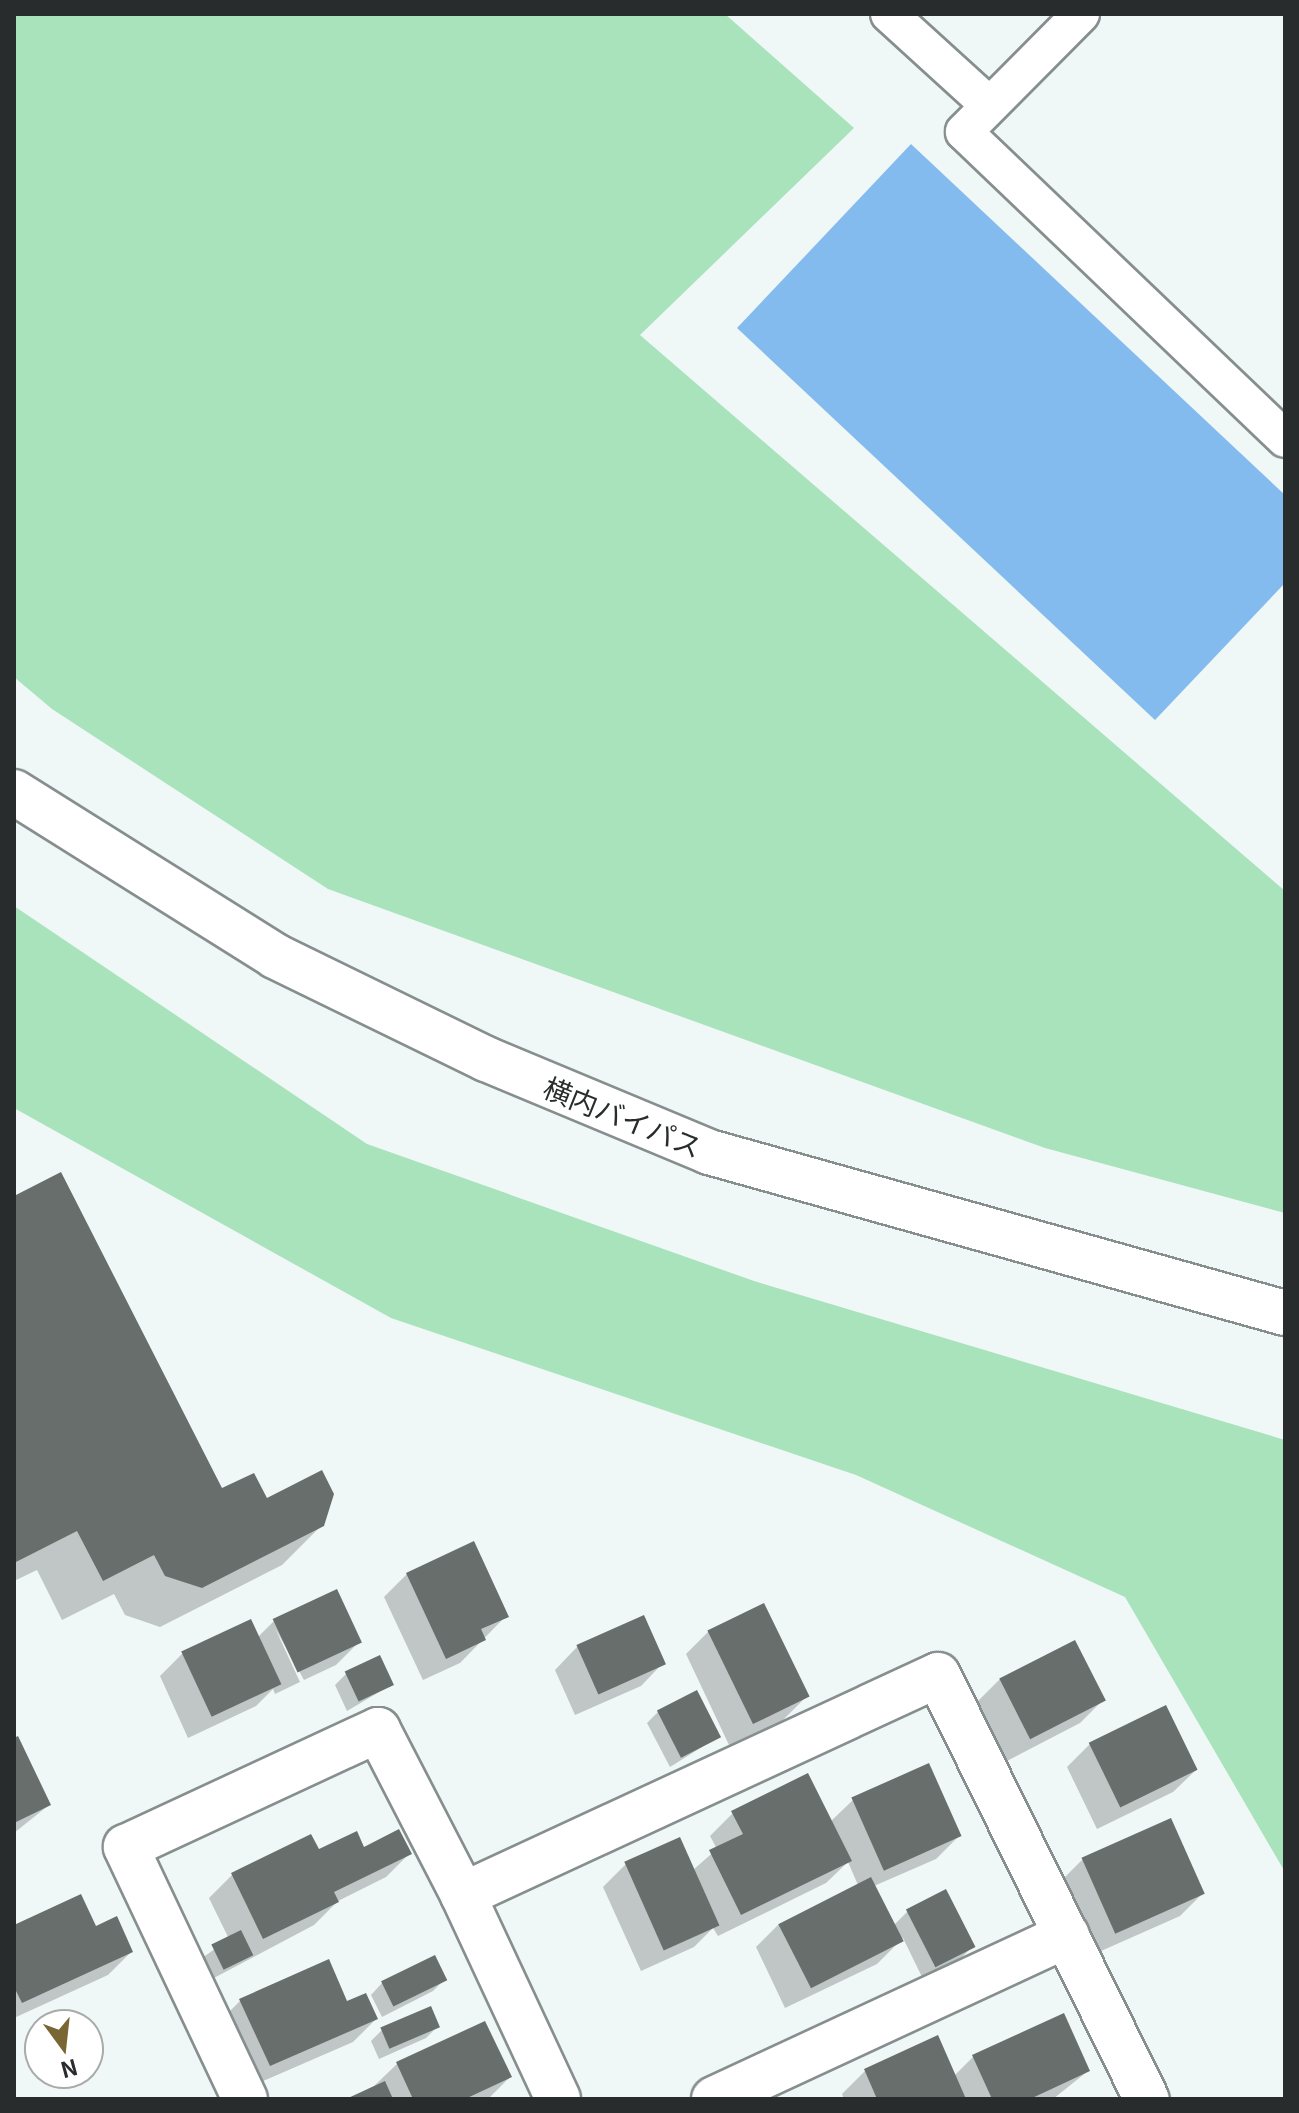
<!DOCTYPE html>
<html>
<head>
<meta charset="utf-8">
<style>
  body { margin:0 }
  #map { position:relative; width:1299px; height:2113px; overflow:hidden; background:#f0f7f7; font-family:Georgia,"Noto Sans JP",serif }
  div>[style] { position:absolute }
  .green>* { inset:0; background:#a8e3bc }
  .water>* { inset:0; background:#84bbee }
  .shadow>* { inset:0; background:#0003 }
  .building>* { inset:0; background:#686e6c; transform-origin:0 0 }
  .roads { filter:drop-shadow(2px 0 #878e8e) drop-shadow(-2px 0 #878e8e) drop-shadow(0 2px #878e8e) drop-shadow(0 -2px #878e8e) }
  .lane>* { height:36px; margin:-18px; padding:0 18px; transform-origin:18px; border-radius:18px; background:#fff }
  .street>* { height:44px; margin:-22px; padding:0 22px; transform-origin:22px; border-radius:22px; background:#fff }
  .highway>* { height:44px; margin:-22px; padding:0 22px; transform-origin:22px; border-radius:22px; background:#fff }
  span { translate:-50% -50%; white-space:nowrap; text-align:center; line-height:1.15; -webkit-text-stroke:8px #fff; paint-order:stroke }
  .street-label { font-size:28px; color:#292c2c }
  .frame { position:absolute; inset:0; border:16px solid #292c2c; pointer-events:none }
  .north { position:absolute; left:24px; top:2009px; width:80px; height:80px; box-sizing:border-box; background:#fff; border:2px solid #a9abab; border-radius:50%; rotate:165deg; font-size:22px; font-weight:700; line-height:32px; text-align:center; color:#292c2c }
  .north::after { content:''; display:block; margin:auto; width:28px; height:36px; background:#7a6534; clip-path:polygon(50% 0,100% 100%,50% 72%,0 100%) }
</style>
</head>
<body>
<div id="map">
  <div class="green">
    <i style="clip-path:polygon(14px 14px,725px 14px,854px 128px,640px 335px,1285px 891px,1285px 1213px,1045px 1148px,328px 889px,52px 709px,14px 677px)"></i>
    <i style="clip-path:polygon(14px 906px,367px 1144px,754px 1281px,1285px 1440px,1285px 1872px,1125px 1597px,856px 1475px,391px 1318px,14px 1108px)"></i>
  </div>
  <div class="water">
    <i style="clip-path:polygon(911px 144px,1285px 495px,1285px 583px,1155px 720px,737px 328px)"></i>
  </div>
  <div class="shadow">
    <i style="clip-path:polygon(14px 1198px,221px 1491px,266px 1500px,322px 1525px,282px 1565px,160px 1627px,125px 1615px,114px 1594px,62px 1620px,37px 1570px,14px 1581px)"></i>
    <i style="clip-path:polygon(407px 1574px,506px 1616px,460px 1663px,423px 1680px,384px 1597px)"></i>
    <i style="clip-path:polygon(274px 1621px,359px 1642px,336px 1665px,304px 1680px,275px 1628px,300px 1682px,275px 1694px,273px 1689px,256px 1706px,188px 1738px,160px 1676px,182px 1654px,257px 1638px)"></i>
    <i style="clip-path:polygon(709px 1631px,806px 1697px,783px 1720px,729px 1745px,686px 1654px)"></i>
    <i style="clip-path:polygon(577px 1647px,663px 1663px,641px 1686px,575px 1715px,555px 1670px)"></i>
    <i style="clip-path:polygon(346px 1674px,391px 1685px,347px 1711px,335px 1685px)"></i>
    <i style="clip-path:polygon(1000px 1679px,1103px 1700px,1080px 1723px,1007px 1761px,977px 1702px)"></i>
    <i style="clip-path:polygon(659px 1711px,718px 1737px,670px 1767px,647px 1723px)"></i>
    <i style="clip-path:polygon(14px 1740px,49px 1805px,14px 1833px)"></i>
    <i style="clip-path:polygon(1090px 1744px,1196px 1770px,1173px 1792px,1097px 1829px,1067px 1767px)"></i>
    <i style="clip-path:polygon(853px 1800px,959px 1836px,936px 1859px,874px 1886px,893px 1926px,907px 1912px,972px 1947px,961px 1958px,922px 1977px,903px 1938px,877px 1964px,785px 2008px,756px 1947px,779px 1924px,858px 1885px,848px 1862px,826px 1883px,718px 1936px,713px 1928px,694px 1947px,641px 1971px,603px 1887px,626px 1864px,693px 1870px,717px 1849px,710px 1836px,733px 1813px,830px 1822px)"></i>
    <i style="clip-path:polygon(311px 1836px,318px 1851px,409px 1854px,386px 1877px,338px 1901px,314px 1925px,212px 1979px,202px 1958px,229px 1939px,209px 1898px,232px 1875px)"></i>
    <i style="clip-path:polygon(1082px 1860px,1203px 1893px,1180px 1916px,1092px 1955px,1059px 1883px)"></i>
    <i style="clip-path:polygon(14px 1927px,95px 1928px,131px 1952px,108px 1975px,14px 2018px)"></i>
    <i style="clip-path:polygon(444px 1980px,433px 1991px,382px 2017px,371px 1995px,382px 1983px)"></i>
    <i style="clip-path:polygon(241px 2000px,346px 2004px,376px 2019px,353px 2042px,247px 2088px,218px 2023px)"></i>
    <i style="clip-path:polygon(1063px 2016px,1088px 2071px,1053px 2099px,844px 2099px,842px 2094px,865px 2071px,954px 2076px,973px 2057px)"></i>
    <i style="clip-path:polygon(438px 2026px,426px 2038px,379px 2059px,371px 2041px,382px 2030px)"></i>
    <i style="clip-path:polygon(397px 2064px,510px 2077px,488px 2099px,350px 2099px,374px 2086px)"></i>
  </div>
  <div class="building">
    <i style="clip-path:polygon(61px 1172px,222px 1488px,254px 1473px,267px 1498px,322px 1470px,334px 1494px,324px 1526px,202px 1588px,165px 1576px,154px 1555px,103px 1581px,77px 1531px,14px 1563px,14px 1196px)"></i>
    <i style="clip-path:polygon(474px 1541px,509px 1617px,481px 1629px,486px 1640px,446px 1659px,406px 1573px)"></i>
    <i style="left:337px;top:1589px;width:59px;height:71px;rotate:65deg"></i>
    <i style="left:764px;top:1603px;width:104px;height:63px;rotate:64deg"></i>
    <i style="left:644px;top:1615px;width:54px;height:74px;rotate:66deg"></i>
    <i style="left:251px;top:1619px;width:72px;height:77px;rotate:65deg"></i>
    <i style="left:1075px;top:1640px;width:68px;height:85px;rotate:63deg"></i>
    <i style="left:380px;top:1655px;width:33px;height:39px;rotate:65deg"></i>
    <i style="left:697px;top:1690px;width:53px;height:45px;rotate:63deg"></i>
    <i style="left:1166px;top:1705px;width:72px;height:86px;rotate:64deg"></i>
    <i style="clip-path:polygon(18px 1736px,51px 1805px,14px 1823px,14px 1738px)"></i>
    <i style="left:929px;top:1763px;width:80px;height:85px;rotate:66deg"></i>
    <i style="clip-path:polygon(808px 1773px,852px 1861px,741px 1915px,709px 1850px,743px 1834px,731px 1811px)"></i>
    <i style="left:1171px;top:1818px;width:83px;height:98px;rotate:66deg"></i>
    <i style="clip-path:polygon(399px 1829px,412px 1854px,334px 1892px,339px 1902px,263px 1939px,231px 1873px,311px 1834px,319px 1849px,357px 1831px,364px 1847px)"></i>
    <i style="left:680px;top:1837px;width:97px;height:61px;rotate:66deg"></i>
    <i style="left:871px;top:1877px;width:72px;height:104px;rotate:63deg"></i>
    <i style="left:946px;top:1889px;width:65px;height:45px;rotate:63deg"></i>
    <i style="clip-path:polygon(81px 1894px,96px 1926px,117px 1916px,133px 1952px,22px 2003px,14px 1987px,14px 1925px)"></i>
    <i style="left:241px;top:1930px;width:28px;height:33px;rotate:64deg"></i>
    <i style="left:435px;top:1955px;width:28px;height:60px;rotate:64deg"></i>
    <i style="clip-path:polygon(329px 1959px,347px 2001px,366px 1993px,378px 2019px,270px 2066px,239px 1999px)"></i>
    <i style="left:431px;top:2006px;width:23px;height:55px;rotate:67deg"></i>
    <i style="clip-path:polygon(1064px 2013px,1090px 2071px,1030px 2099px,992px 2099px,972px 2055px)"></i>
    <i style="clip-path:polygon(485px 2021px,512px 2077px,465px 2099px,413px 2099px,396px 2062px)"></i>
    <i style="clip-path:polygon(938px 2035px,966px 2099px,877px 2099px,864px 2069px)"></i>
    <i style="clip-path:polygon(385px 2081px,393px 2099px,346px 2099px)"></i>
  </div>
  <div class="roads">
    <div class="lane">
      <i style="left:889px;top:14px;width:135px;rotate:42.3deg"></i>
      <i style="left:1081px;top:14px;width:166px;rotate:134.8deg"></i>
      <i style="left:964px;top:132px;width:444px;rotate:43.7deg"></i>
    </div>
    <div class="street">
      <i style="left:463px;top:1895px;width:225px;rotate:65deg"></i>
      <i style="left:245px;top:2099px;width:279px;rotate:-115.3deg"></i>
      <i style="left:126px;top:1847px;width:278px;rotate:-24.9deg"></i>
      <i style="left:378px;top:1730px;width:186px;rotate:62.7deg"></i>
      <i style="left:463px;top:1895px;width:523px;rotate:-24.85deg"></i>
      <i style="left:938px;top:1675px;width:473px;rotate:63.8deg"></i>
      <i style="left:714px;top:2099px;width:389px;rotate:-24.9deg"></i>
    </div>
    <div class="highway">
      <i style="left:14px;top:792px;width:308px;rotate:32.1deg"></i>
      <i style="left:275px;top:956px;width:235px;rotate:26deg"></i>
      <i style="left:486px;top:1059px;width:242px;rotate:22.6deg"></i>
      <i style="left:709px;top:1152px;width:598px;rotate:15.62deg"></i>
    </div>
  </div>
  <div class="street-label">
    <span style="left:623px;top:1116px;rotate:22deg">横内バイパス</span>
  </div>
  <div class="frame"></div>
  <div class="north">N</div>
</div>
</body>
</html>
